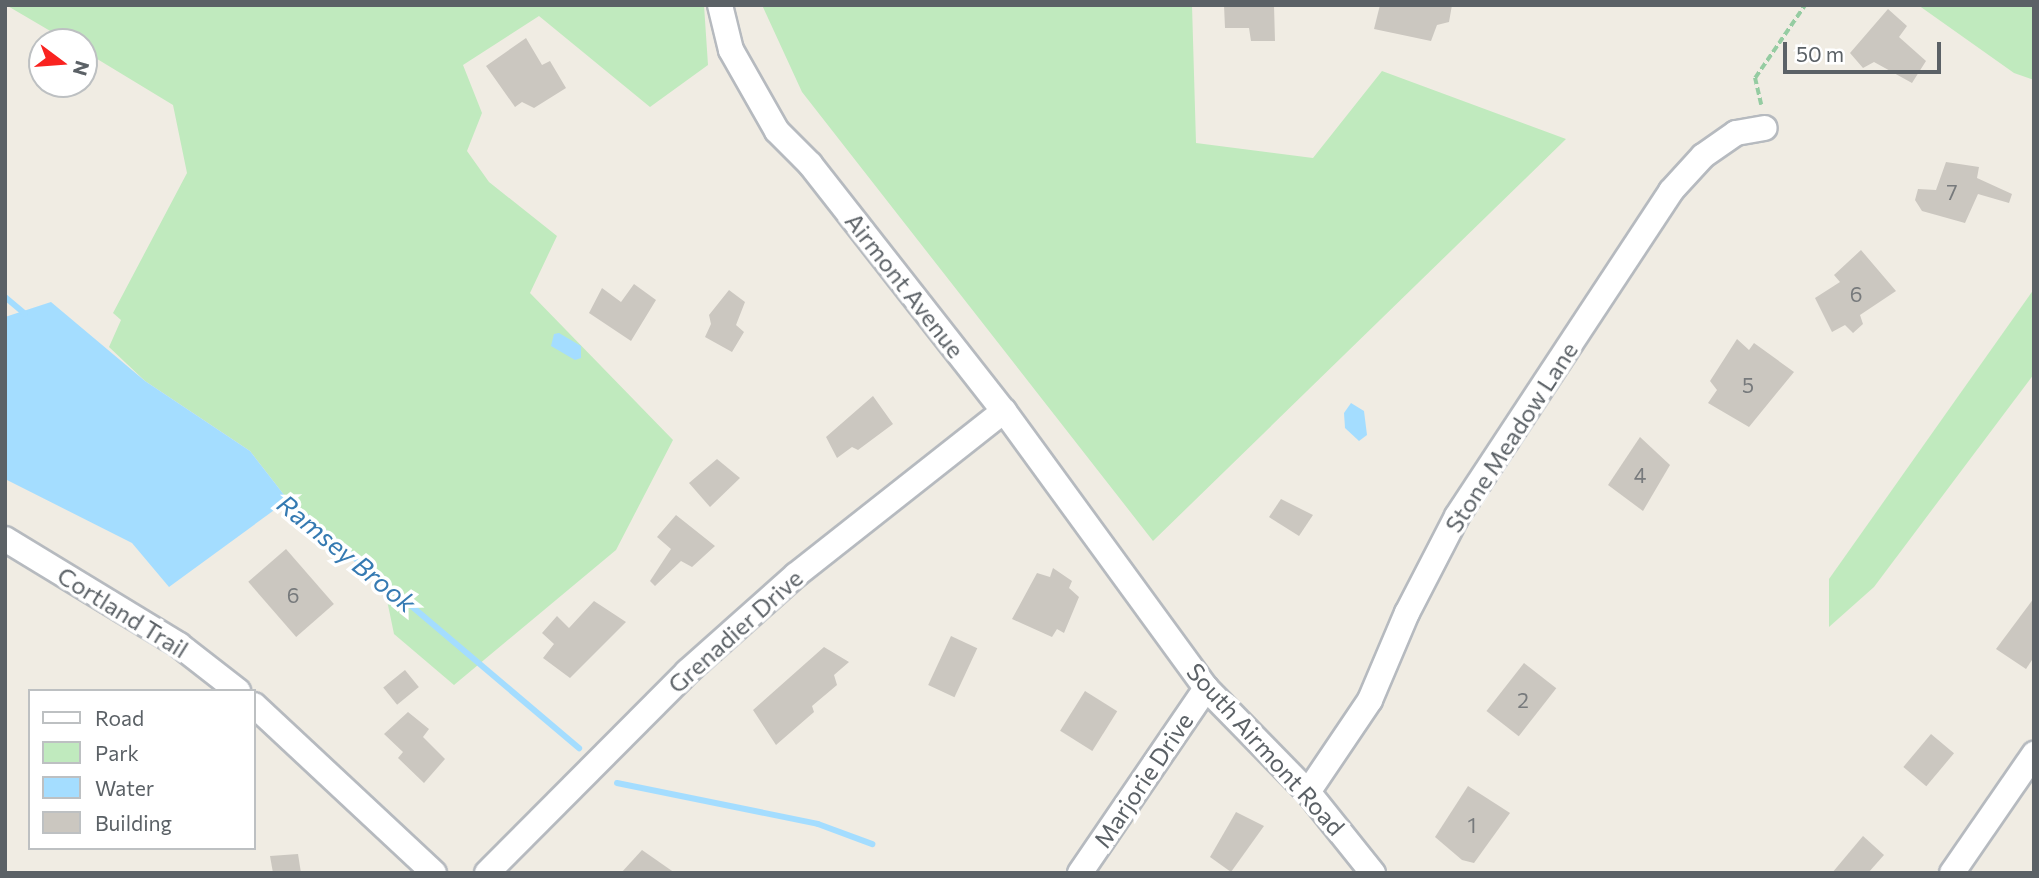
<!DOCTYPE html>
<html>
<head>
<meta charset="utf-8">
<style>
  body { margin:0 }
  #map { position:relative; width:2039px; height:878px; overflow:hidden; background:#f0ece3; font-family:Commissioner,sans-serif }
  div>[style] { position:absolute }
  .green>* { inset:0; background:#c0eabe }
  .water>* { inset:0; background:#a4ddff }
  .stream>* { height:6px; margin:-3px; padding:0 3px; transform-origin:3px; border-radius:3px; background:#a4ddff }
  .building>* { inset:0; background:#cbc7c0; transform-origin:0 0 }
  .path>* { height:3.5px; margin-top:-1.75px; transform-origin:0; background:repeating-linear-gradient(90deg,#95cca2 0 7px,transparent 0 10.5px) }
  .roads { filter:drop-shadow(2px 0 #b6babf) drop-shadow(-2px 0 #b6babf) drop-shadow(0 2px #b6babf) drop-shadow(0 -2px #b6babf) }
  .minor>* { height:24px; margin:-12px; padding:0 12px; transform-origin:12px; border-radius:12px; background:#fff }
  span { translate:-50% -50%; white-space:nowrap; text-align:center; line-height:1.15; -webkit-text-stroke:7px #fff; paint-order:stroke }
  .number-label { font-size:21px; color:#777a7c }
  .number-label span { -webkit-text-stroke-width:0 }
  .street-label { font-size:24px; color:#5b6166 }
  .water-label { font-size:26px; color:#357ab2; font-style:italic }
  .frame { position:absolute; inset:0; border:7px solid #5b6166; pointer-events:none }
  .legend { position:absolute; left:28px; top:689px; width:228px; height:161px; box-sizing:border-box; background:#fff; border:2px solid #bdc0c2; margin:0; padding:9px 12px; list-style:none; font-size:21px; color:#5b6166 }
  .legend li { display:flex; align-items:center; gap:14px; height:35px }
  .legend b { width:35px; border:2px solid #bdc0c2 }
  .north { position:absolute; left:28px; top:28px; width:70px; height:70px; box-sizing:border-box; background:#fff; border:2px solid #bdc0c2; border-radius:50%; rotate:106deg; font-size:19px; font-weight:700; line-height:28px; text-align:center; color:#5b6166 }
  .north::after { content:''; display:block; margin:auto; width:24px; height:32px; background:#f92320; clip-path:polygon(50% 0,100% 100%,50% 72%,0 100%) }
  .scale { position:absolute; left:1783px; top:42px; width:158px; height:32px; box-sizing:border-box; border:4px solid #5b6166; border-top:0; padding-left:9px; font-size:21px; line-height:24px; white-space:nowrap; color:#5b6166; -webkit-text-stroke:5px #fff; paint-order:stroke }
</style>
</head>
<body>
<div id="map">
  <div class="green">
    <i style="clip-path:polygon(6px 5px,704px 5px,708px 65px,650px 107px,539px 16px,463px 65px,482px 113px,467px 151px,489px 182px,557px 236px,530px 293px,673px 440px,616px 550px,454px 685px,394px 634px,383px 581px,288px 500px,250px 451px,145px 381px,109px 347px,121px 320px,113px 313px,187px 173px,173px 105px,84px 51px,84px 42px,69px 42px)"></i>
    <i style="clip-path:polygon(762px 5px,1192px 5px,1196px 143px,1313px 158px,1382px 71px,1566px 139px,1153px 541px,802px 92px)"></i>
    <i style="clip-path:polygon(1918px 5px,2034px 5px,2034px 80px,2014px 73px)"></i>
    <i style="clip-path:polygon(2034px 289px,2034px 374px,1874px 587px,1829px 627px,1829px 579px)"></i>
  </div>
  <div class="water">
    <i style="clip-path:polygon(51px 302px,145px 381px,250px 451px,288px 500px,169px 587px,132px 543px,5px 479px,5px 317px)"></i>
    <i style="clip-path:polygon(559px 333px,581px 346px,581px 358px,575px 360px,551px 346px,554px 334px)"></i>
    <i style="clip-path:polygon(1351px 403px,1364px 411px,1367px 435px,1359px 441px,1345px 428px,1344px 413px)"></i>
  </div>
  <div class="stream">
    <i style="left:5px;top:297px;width:26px;rotate:40deg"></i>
    <i style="left:284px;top:498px;width:387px;rotate:40.3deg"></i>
    <i style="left:617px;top:783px;width:205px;rotate:11.5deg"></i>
    <i style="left:818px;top:824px;width:58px;rotate:20.3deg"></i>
  </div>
  <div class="building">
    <i style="clip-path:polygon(1224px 5px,1274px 5px,1275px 41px,1251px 41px,1249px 28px,1225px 28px)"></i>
    <i style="clip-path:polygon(1380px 5px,1452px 5px,1449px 22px,1437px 25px,1431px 41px,1374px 29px)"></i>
    <i style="clip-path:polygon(1888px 9px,1907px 26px,1899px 37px,1926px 61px,1912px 83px,1874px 62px,1863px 68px,1850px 53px)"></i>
    <i style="clip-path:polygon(526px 38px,542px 65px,550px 61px,566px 88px,534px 108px,522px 102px,515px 107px,486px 66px)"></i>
    <i style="clip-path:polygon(1946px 162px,1979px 167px,1977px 178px,2012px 194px,2009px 203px,1978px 194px,1965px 223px,1922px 211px,1915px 200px,1918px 189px,1936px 190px)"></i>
    <i style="clip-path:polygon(1861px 250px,1896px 291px,1860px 315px,1863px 324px,1853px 333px,1845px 325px,1832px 332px,1815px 298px,1840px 282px,1834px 275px)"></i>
    <i style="clip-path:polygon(634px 284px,656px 300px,631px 341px,589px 313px,602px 288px,621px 302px)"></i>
    <i style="clip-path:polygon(729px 290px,745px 302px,736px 325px,744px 332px,732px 352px,705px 337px,711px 324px,709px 315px)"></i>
    <i style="clip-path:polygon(1737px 339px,1749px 350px,1754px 343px,1794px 372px,1749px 427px,1708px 403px,1717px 390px,1710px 381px)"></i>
    <i style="clip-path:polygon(873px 396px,893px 424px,858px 450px,852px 447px,837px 458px,826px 437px)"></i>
    <i style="clip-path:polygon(1640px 437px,1670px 465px,1643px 511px,1608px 485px)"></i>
    <i style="clip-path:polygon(717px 459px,740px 478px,710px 507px,689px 483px)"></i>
    <i style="clip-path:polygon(1281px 499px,1313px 515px,1299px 536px,1269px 517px)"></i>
    <i style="clip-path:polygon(676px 515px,715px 546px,692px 567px,681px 561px,655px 586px,650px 581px,671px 549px,657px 537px)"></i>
    <i style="left:286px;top:549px;width:73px;height:50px;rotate:49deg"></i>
    <i style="clip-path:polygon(1053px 568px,1072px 581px,1069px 588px,1079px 597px,1064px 633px,1057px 629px,1052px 637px,1012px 619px,1037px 573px,1050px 577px)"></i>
    <i style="clip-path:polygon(2034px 598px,2034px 657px,2026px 669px,1996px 649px)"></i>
    <i style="clip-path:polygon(594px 601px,626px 622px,570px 678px,543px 658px,554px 644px,542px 633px,557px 616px,569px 628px)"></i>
    <i style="left:951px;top:636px;width:29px;height:54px;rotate:25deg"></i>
    <i style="clip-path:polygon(824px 647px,849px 662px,834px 675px,837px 685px,812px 706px,814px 712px,776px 745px,753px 710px)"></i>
    <i style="left:1524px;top:663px;width:41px;height:61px;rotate:38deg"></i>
    <i style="left:405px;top:670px;width:22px;height:28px;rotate:51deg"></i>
    <i style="left:1085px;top:691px;width:38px;height:47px;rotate:32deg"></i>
    <i style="clip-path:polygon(408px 712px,429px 729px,423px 737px,445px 759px,424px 783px,398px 758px,403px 752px,384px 734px)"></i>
    <i style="left:1931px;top:734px;width:30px;height:43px;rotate:40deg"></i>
    <i style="clip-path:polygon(1468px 786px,1510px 813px,1474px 863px,1462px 860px,1435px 837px)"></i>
    <i style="clip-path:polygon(1236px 812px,1264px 826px,1231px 872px,1210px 857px)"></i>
    <i style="clip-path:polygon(1863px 836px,1884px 855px,1868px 873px,1832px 873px)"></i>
    <i style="clip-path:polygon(642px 850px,675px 873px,621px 873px)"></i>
    <i style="clip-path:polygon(298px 854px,301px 873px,273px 873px,270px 856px)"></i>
  </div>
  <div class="path">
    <i style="left:1761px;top:105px;width:28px;rotate:-103deg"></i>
    <i style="left:1755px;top:78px;width:88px;rotate:-55.6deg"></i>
  </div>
  <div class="roads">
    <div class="minor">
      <i style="left:720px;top:5px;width:46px;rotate:76.3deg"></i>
      <i style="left:731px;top:50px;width:93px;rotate:60.4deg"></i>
      <i style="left:777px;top:131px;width:47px;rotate:45deg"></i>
      <i style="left:810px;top:164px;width:314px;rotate:51.9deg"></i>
      <i style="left:1004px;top:411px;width:343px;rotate:53.9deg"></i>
      <i style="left:1206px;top:688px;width:146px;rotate:45.6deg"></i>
      <i style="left:1308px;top:792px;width:104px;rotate:51.3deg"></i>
      <i style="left:5px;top:539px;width:204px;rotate:31.3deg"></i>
      <i style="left:179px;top:645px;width:75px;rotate:37.9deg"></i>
      <i style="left:254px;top:705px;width:246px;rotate:43deg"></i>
      <i style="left:1308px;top:792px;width:111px;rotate:-56deg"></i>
      <i style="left:1370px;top:700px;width:95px;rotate:-67deg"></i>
      <i style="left:1407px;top:613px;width:109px;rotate:-62.7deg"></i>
      <i style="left:1457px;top:516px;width:389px;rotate:-56.6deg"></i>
      <i style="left:1671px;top:191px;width:47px;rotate:-47.6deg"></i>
      <i style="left:1703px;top:156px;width:40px;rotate:-34.9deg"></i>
      <i style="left:1736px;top:133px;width:29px;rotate:-10deg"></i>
      <i style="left:487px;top:873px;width:284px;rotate:-45.1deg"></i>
      <i style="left:687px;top:672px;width:146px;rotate:-41.7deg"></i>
      <i style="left:796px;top:575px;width:265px;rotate:-38.3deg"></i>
      <i style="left:1080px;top:873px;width:224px;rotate:-55.7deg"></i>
      <i style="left:1952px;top:873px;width:145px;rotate:-55.4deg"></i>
    </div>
  </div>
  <div class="number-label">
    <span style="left:1952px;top:192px">7</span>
    <span style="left:1856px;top:294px">6</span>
    <span style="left:1748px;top:385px">5</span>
    <span style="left:1640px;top:475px">4</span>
    <span style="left:293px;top:595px">6</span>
    <span style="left:1523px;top:700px">2</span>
    <span style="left:1472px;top:825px">1</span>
  </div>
  <div class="street-label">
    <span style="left:905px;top:285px;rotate:52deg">Airmont Avenue</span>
    <span style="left:1511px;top:437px;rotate:-57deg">Stone Meadow Lane</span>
    <span style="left:123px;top:612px;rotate:32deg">Cortland Trail</span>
    <span style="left:735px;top:631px;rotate:-42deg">Grenadier Drive</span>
    <span style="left:1266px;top:749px;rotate:48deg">South Airmont Road</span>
    <span style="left:1143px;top:780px;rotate:-56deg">Marjorie Drive</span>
  </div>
  <div class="water-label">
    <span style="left:347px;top:553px;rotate:39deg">Ramsey Brook</span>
  </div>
  <div class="frame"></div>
  <ul class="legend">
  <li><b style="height:9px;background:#fff"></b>Road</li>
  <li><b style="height:19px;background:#c0eabe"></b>Park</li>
  <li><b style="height:19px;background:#a4ddff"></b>Water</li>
  <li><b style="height:19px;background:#cbc7c0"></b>Building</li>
  </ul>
  <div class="north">N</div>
  <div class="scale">50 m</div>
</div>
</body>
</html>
